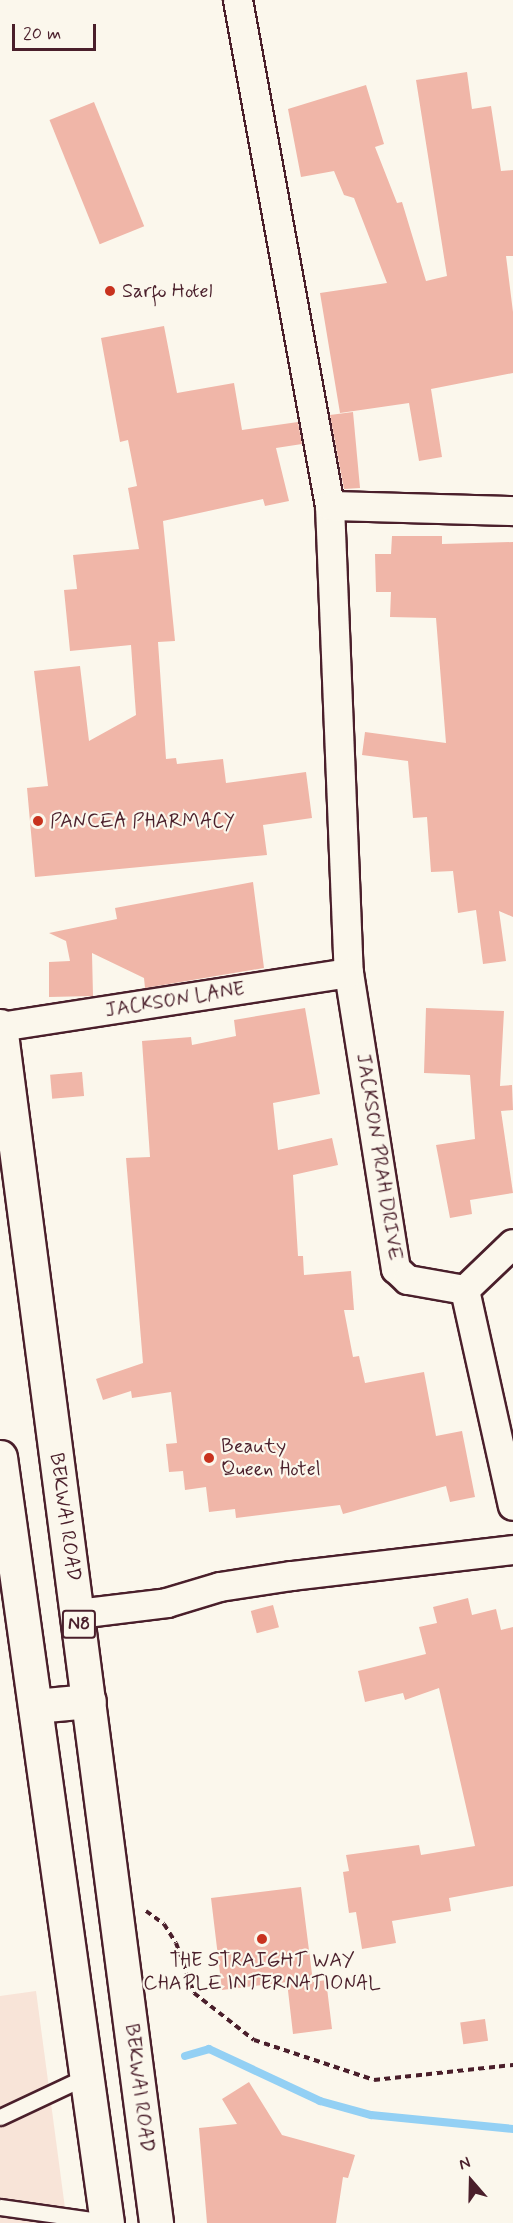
<!DOCTYPE html>
<html>
<head>
<meta charset="utf-8">
<style>
  body { margin:0 }
  #map { position:relative; width:513px; height:2223px; overflow:hidden; background:#fbf7ec; font-family:Mynerve,sans-serif }
  div>[style] { position:absolute }
  .built>* { inset:0; background:#f8e4d8 }
  .stream>* { height:8px; margin:-4px; padding:0 4px; transform-origin:4px; border-radius:4px; background:#93d0f4 }
  .building>* { inset:0; background:#f0b6a8; transform-origin:0 0 }
  .path>* { height:4px; margin-top:-2px; transform-origin:0; background:repeating-linear-gradient(90deg,#4a1f2b 0 6px,transparent 0 10.5px) }
  .roads { filter:drop-shadow(2px 0 #4a1f2b) drop-shadow(-2px 0 #4a1f2b) drop-shadow(0 2px #4a1f2b) drop-shadow(0 -2px #4a1f2b) }
  .lane>* { height:15px; margin:-7.5px; padding:0 7.5px; transform-origin:7.5px; border-radius:7.5px; background:#fbf7ec }
  .street>* { height:28px; margin:-14px; padding:0 14px; transform-origin:14px; border-radius:14px; background:#fbf7ec }
  .highway>* { height:33px; margin:-16.5px; padding:0 16.5px; transform-origin:16.5px; border-radius:16.5px; background:#fbf7ec }
  .dots>* { width:16px; height:16px; translate:-50% -50%; box-sizing:border-box; border:3px solid #fbf7ec; border-radius:50% }
  span { translate:-50% -50%; white-space:nowrap; text-align:center; line-height:1.15; -webkit-text-stroke:4.5px #fbf7ec; paint-order:stroke }
  .shield-label span { padding:2px 4px; background:#fbf7ec; border:2px solid; border-radius:4px; -webkit-text-stroke-width:0 }
  .shield-label { font-size:18px; color:#4a1f2b; font-weight:700 }
  .poi-label { font-size:20px; color:#4a1f2b }
  .left { translate:0 -50%; text-align:left }
  .street-label { font-size:20px; color:#4a1f2b }
  .north { position:absolute; left:441px; top:2151px; width:60px; height:60px; -webkit-text-stroke:4px #fbf7ec; paint-order:stroke; rotate:340deg; font-size:16px; font-weight:700; line-height:24px; text-align:center; color:#4a1f2b }
  .north::after { content:''; display:block; margin:auto; width:21px; height:27px; background:#4a1f2b; clip-path:polygon(50% 0,100% 100%,50% 72%,0 100%) }
  .scale { position:absolute; left:12px; top:24px; width:84px; height:27px; box-sizing:border-box; border:3px solid #4a1f2b; border-top:0; padding-left:8px; font-size:18px; line-height:21px; white-space:nowrap; color:#4a1f2b; -webkit-text-stroke:4px #fbf7ec; paint-order:stroke }
</style>
</head>
<body>
<div id="map">
  <div class="built">
    <i style="clip-path:polygon(36px 1991px,67px 2223px,0 2223px,0 1996px)"></i>
  </div>
  <div class="stream">
    <i style="left:185px;top:2056px;width:25px;rotate:-16deg"></i>
    <i style="left:209px;top:2049px;width:123px;rotate:25.1deg"></i>
    <i style="left:320px;top:2101px;width:53px;rotate:15.4deg"></i>
    <i style="left:371px;top:2115px;width:143px;rotate:5.6deg"></i>
  </div>
  <div class="building">
    <i style="clip-path:polygon(467px 72px,472px 109px,491px 106px,501px 171px,513px 170px,513px 256px,506px 256px,513px 312px,513px 373px,431px 389px,442px 457px,419px 461px,409px 403px,340px 413px,320px 293px,387px 283px,354px 198px,344px 195px,334px 171px,301px 177px,288px 109px,366px 85px,384px 144px,375px 147px,397px 203px,402px 202px,426px 281px,447px 276px,416px 80px)"></i>
    <i style="left:94px;top:102px;width:134px;height:48px;rotate:68deg"></i>
    <i style="clip-path:polygon(164px 326px,177px 393px,234px 383px,242px 430px,298px 422px,302px 444px,276px 448px,289px 501px,265px 506px,263px 499px,163px 521px,175px 641px,158px 642px,166px 759px,176px 758px,177px 764px,223px 759px,226px 783px,306px 772px,312px 818px,263px 825px,267px 855px,35px 877px,27px 788px,48px 786px,34px 671px,80px 666px,89px 741px,136px 715px,131px 645px,70px 651px,64px 590px,77px 589px,73px 555px,139px 549px,128px 488px,137px 486px,128px 440px,120px 442px,101px 338px)"></i>
    <i style="clip-path:polygon(353px 412px,360px 488px,344px 489px,330px 415px)"></i>
    <i style="clip-path:polygon(392px 536px,442px 536px,442px 544px,513px 542px,513px 917px,499px 911px,506px 961px,483px 964px,476px 910px,458px 913px,453px 871px,431px 872px,427px 817px,413px 818px,408px 761px,362px 755px,365px 732px,446px 743px,436px 618px,390px 617px,391px 592px,376px 592px,375px 554px,391px 554px)"></i>
    <i style="clip-path:polygon(253px 882px,264px 968px,145px 988px,144px 978px,92px 953px,93px 996px,49px 997px,49px 962px,70px 961px,66px 941px,49px 933px,117px 919px,115px 908px)"></i>
    <i style="clip-path:polygon(305px 1008px,320px 1094px,273px 1103px,278px 1150px,332px 1138px,338px 1165px,293px 1175px,298px 1256px,303px 1256px,304px 1275px,351px 1271px,354px 1310px,344px 1310px,353px 1357px,359px 1356px,365px 1383px,424px 1372px,436px 1436px,462px 1431px,475px 1497px,450px 1502px,446px 1486px,343px 1514px,340px 1505px,236px 1518px,235px 1509px,209px 1512px,206px 1487px,185px 1490px,183px 1471px,169px 1472px,166px 1444px,177px 1443px,171px 1392px,132px 1398px,131px 1391px,103px 1400px,96px 1379px,143px 1363px,126px 1158px,150px 1157px,142px 1041px,191px 1037px,192px 1045px,236px 1036px,234px 1020px)"></i>
    <i style="clip-path:polygon(426px 1008px,504px 1011px,500px 1086px,512px 1085px,513px 1110px,501px 1111px,513px 1193px,470px 1200px,472px 1214px,450px 1218px,436px 1145px,475px 1139px,470px 1075px,424px 1073px)"></i>
    <i style="left:82px;top:1072px;width:24px;height:32px;rotate:85deg"></i>
    <i style="clip-path:polygon(468px 1598px,472px 1615px,496px 1609px,501px 1630px,513px 1627px,513px 1886px,449px 1898px,451px 1911px,392px 1921px,396px 1943px,362px 1949px,356px 1912px,349px 1913px,343px 1872px,349px 1871px,346px 1855px,419px 1845px,421px 1855px,475px 1846px,439px 1688px,405px 1700px,403px 1693px,365px 1702px,358px 1671px,426px 1654px,419px 1627px,437px 1623px,433px 1607px)"></i>
    <i style="left:273px;top:1605px;width:23px;height:23px;rotate:75deg"></i>
    <i style="clip-path:polygon(301px 1887px,313px 1982px,326px 1980px,332px 2029px,293px 2034px,287px 1982px,222px 1990px,211px 1898px)"></i>
    <i style="left:485px;top:2019px;width:22px;height:25px;rotate:82deg"></i>
    <i style="clip-path:polygon(249px 2082px,282px 2135px,355px 2155px,348px 2178px,343px 2177px,336px 2223px,207px 2223px,199px 2128px,237px 2124px,222px 2099px)"></i>
  </div>
  <div class="path">
    <i style="left:146px;top:1911px;width:22px;rotate:36deg"></i>
    <i style="left:164px;top:1924px;width:22px;rotate:58deg"></i>
    <i style="left:176px;top:1943px;width:53px;rotate:70.2deg"></i>
    <i style="left:194px;top:1993px;width:76px;rotate:38.1deg"></i>
    <i style="left:254px;top:2040px;width:126px;rotate:18.4deg"></i>
    <i style="left:374px;top:2080px;width:140px;rotate:-6.2deg"></i>
  </div>
  <div class="roads">
    <div class="lane">
      <i style="left:0;top:2117px;width:96px;rotate:-25.2deg"></i>
      <i style="left:0;top:2207px;width:108px;rotate:8deg"></i>
    </div>
    <div class="street">
      <i style="left:238px;top:0;width:514px;rotate:79.7deg"></i>
      <i style="left:330px;top:506px;width:467px;rotate:87.7deg"></i>
      <i style="left:349px;top:973px;width:300px;rotate:81deg"></i>
      <i style="left:396px;top:1269px;width:16px;rotate:43deg"></i>
      <i style="left:408px;top:1280px;width:58px;rotate:10deg"></i>
      <i style="left:330px;top:506px;width:183px;rotate:1.6deg"></i>
      <i style="left:0;top:1027px;width:353px;rotate:-8.8deg"></i>
      <i style="left:465px;top:1290px;width:221px;rotate:77.5deg"></i>
      <i style="left:465px;top:1290px;width:66px;rotate:-43.8deg"></i>
      <i style="left:78px;top:1614px;width:90px;rotate:-7deg"></i>
      <i style="left:167px;top:1603px;width:55px;rotate:-16.8deg"></i>
      <i style="left:220px;top:1587px;width:73px;rotate:-8.7deg"></i>
      <i style="left:292px;top:1576px;width:223px;rotate:-6.7deg"></i>
    </div>
    <div class="highway">
      <i style="left:0;top:1026px;width:1207px;rotate:82.57deg"></i>
      <i style="left:0;top:1457px;width:773px;rotate:82.05deg"></i>
      <i style="left:35px;top:1706px;width:54px;rotate:-5.3deg"></i>
    </div>
  </div>
  <div class="dots">
    <i style="left:110px;top:291px;background:#c8321e"></i>
    <i style="left:38px;top:821px;background:#c8321e"></i>
    <i style="left:209px;top:1458px;background:#c8321e"></i>
    <i style="left:262px;top:1939px;background:#c8321e"></i>
  </div>
  <div class="shield-label">
    <span style="left:79px;top:1624px">N8</span>
  </div>
  <div class="poi-label">
    <span class="left" style="left:122px;top:291px">Sarfo Hotel</span>
    <span class="left" style="left:50px;top:821px">PANCEA PHARMACY</span>
    <span class="left" style="left:221px;top:1458px">Beauty<br>Queen Hotel</span>
    <span style="left:262px;top:1972px">THE STRAIGHT WAY<br>CHAPLE INTERNATIONAL</span>
  </div>
  <div class="street-label">
    <span style="left:175px;top:1000px;rotate:-9deg">JACKSON LANE</span>
    <span style="left:379px;top:1157px;rotate:81deg">JACKSON PRAH DRIVE</span>
    <span style="left:65px;top:1517px;rotate:82deg">BEKWAI ROAD</span>
    <span style="left:139px;top:2088px;rotate:83deg">BEKWAI ROAD</span>
  </div>
  <div class="north">N</div>
  <div class="scale">20 m</div>
</div>
</body>
</html>
